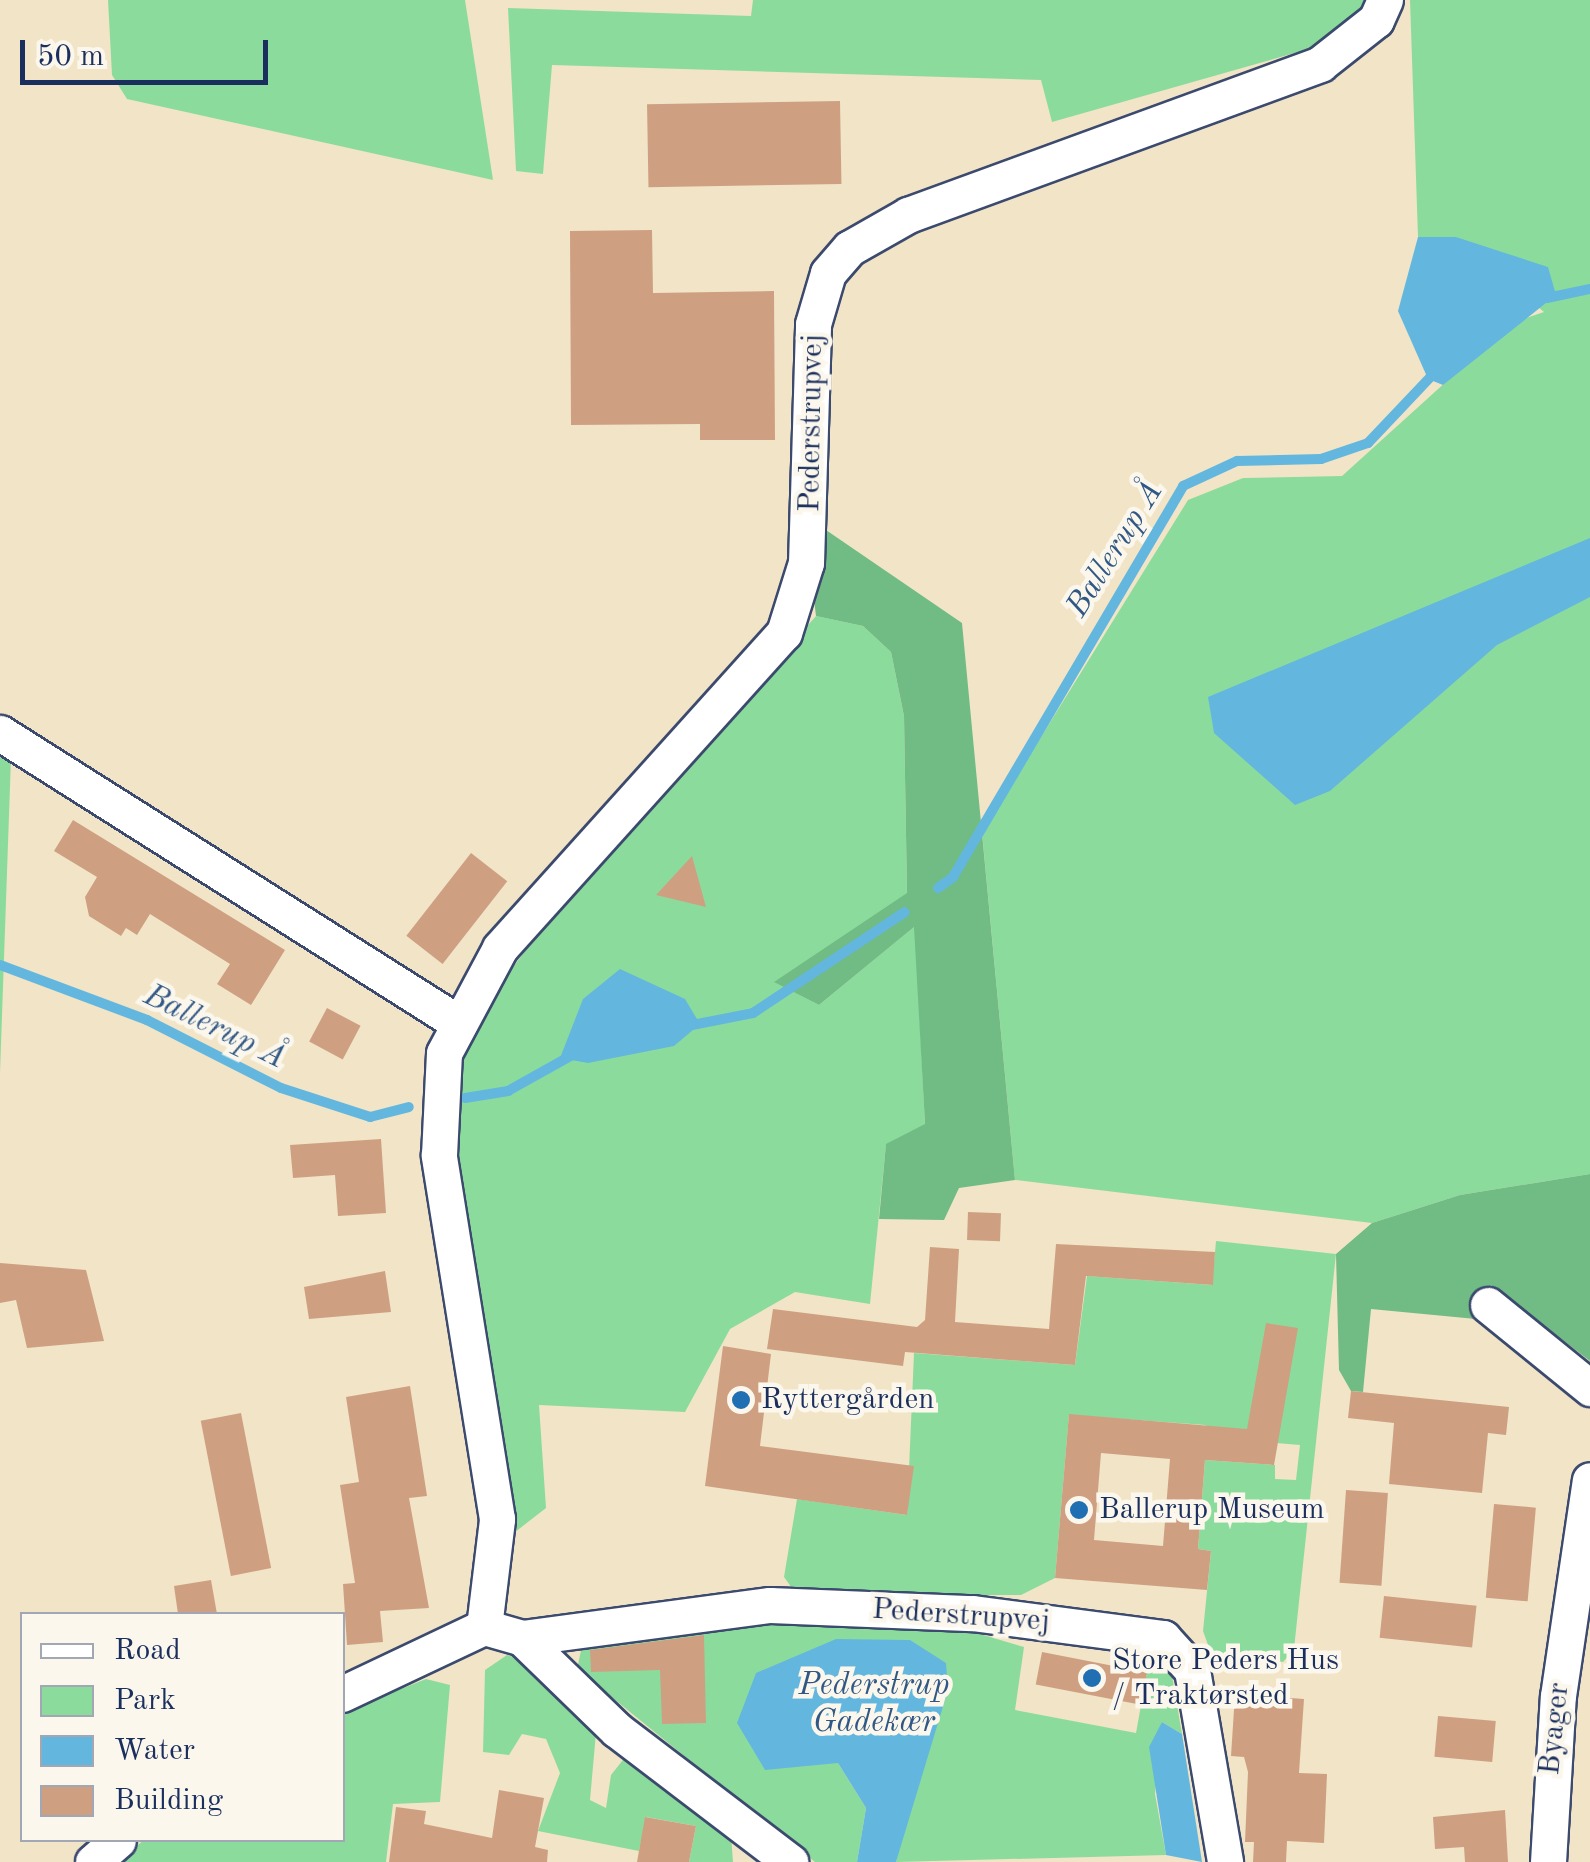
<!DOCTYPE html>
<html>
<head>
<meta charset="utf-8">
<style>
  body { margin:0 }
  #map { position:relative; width:1590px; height:1862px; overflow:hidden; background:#f2e4c7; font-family:"Old Standard TT",serif }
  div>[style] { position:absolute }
  .green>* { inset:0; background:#8bdc9c }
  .forest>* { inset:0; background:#70bc84 }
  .water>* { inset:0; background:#63b7df }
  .stream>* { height:10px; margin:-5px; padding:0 5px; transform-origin:5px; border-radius:5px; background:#63b7df }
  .building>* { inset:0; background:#cea081; transform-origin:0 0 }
  .roads { filter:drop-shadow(2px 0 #3b4a6e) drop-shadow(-2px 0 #3b4a6e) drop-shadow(0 2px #3b4a6e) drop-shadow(0 -2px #3b4a6e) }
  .minor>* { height:35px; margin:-17.5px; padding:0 17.5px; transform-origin:17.5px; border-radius:17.5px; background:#fff }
  .dots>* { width:28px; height:28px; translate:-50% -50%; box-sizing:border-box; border:5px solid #fbf7ec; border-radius:50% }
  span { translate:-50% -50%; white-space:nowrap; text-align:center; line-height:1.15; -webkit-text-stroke:9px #fbf7ec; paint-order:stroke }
  .street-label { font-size:30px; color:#1b2f5e }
  .poi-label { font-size:30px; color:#1b2f5e }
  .left { translate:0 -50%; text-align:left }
  .water-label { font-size:32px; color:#315885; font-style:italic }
  .legend { position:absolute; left:20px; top:1612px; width:325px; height:230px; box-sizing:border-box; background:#fbf7ec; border:2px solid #a1a7b3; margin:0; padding:12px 18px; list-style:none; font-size:30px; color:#1b2f5e }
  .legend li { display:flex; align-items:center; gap:20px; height:50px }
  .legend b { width:50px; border:2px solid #a1a7b3 }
  .scale { position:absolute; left:20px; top:40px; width:248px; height:45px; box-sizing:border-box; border:5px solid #1b2f5e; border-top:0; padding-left:12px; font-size:30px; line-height:35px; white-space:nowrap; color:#1b2f5e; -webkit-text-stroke:8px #fbf7ec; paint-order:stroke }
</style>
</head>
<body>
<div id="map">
  <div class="green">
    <i style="clip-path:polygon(108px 0,465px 0,493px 180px,127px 99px,112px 75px)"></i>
    <i style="clip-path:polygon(753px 0,1372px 0,1312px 48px,1052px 122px,1041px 80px,552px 65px,543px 174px,516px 171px,508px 8px,751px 16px)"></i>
    <i style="clip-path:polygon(1410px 0,1590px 0,1590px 1174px,1460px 1195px,1372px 1223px,1015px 1180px,982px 832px,1188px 500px,1243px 478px,1342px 476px,1511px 323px,1544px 312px,1456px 237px,1418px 237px)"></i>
    <i style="clip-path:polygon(816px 616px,863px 626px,891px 652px,904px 716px,907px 894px,775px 982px,819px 1005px,915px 926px,925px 1125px,886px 1145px,870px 1304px,795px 1292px,730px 1329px,685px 1412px,539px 1405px,546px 1508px,510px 1536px,451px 1118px,455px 1061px,478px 1013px,567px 896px)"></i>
    <i style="clip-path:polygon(0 754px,11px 758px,0 1073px)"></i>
    <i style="clip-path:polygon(1216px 1241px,1336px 1254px,1294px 1649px,1283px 1662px,1211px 1653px,1203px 1631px,1211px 1551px,1198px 1549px,1205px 1460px,1275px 1465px,1275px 1479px,1296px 1480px,1300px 1445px,1226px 1439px,1205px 1425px,1069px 1415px,1055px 1578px,1021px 1595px,797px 1595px,784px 1577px,797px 1499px,907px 1515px,914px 1353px,1075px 1365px,1087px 1276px,1212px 1285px)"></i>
    <i style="clip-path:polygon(936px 1621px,1024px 1647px,1015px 1710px,1136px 1733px,1147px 1672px,1171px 1670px,1182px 1734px,1162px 1722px,1155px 1794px,1166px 1855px,896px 1862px,904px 1824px,838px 1763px,866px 1808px,857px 1862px,815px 1862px,577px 1669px,582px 1646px,741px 1622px)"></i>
    <i style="clip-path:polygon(507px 1655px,535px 1664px,597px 1722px,590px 1800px,606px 1808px,611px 1775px,630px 1751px,731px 1835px,733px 1862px,689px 1862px,696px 1826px,646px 1817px,639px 1851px,538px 1831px,560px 1773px,546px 1739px,522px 1734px,509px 1755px,483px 1752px,485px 1670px)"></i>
    <i style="clip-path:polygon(426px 1679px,450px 1685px,440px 1802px,393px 1804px,386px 1862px,117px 1862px,144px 1840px,342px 1840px,343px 1712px)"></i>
  </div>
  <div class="forest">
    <i style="clip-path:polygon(804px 515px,962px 623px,1015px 1180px,959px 1188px,944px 1220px,879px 1219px,886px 1144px,925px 1124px,914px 927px,819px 1005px,774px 982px,907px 893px,904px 716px,891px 652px,863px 626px,816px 616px)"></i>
    <i style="clip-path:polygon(1590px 1174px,1590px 1361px,1491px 1285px,1476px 1319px,1371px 1309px,1363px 1392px,1351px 1391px,1339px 1370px,1336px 1254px,1372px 1223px,1460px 1195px)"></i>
  </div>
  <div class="water">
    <i style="clip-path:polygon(1418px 237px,1456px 237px,1548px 267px,1556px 295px,1443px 385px,1428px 379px,1398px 311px)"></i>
    <i style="clip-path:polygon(1590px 538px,1590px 597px,1497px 645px,1330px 791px,1295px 805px,1214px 733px,1208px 697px)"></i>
    <i style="clip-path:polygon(620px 969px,685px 999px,700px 1024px,674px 1046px,588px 1063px,560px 1058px,583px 999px)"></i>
    <i style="clip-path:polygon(836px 1639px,910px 1640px,946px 1663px,948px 1690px,896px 1862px,857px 1862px,866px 1808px,838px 1763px,765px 1770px,737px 1723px,756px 1673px)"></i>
    <i style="clip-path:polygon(1162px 1722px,1182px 1734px,1202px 1862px,1166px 1855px,1149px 1747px)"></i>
  </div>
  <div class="stream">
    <i style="left:1547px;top:298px;width:44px;rotate:-11.8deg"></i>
    <i style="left:938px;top:888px;width:19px;rotate:-36deg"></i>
    <i style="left:953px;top:877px;width:454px;rotate:-59.5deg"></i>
    <i style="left:1183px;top:486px;width:60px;rotate:-24.8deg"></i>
    <i style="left:1237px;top:461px;width:84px;rotate:-1.4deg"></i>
    <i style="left:1321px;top:459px;width:50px;rotate:-18.8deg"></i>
    <i style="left:1368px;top:443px;width:99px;rotate:-46.6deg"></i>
    <i style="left:0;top:965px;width:157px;rotate:20.5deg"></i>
    <i style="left:147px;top:1020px;width:150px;rotate:26.9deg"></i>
    <i style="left:281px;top:1088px;width:94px;rotate:18deg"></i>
    <i style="left:370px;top:1117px;width:40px;rotate:-14.4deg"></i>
    <i style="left:687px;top:1026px;width:67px;rotate:-11.1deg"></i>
    <i style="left:753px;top:1013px;width:182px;rotate:-33.6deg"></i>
    <i style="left:465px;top:1098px;width:44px;rotate:-9.2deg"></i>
    <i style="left:508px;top:1091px;width:76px;rotate:-29.3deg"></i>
  </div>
  <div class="building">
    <i style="left:840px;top:101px;width:83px;height:193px;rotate:89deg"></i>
    <i style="clip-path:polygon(652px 230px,653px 293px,774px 291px,775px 440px,700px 440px,700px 424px,571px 425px,570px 231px)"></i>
    <i style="clip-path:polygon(73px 820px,285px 950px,251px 1005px,217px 984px,230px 964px,150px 914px,137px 935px,126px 928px,121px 936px,89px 916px,85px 897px,97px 877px,54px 851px)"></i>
    <i style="left:471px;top:853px;width:46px;height:105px;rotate:38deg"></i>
    <i style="clip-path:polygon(692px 856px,706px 907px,656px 895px)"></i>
    <i style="left:327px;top:1008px;width:38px;height:38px;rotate:28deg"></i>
    <i style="clip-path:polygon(381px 1139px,386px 1213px,338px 1216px,335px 1175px,293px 1178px,290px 1145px)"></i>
    <i style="left:968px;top:1212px;width:33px;height:28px;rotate:2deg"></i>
    <i style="clip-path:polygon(1056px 1244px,1215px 1252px,1213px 1285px,1086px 1276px,1075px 1365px,905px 1352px,903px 1366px,767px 1349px,773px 1309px,917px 1327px,925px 1320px,930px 1247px,959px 1249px,955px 1322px,1049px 1329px)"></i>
    <i style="clip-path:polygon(0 1263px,86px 1270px,104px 1341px,27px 1348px,16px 1300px,0 1303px)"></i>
    <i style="clip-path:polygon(385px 1271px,391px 1312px,309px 1319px,304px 1287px)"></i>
    <i style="clip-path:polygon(evenodd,1266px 1323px,1298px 1328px,1274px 1465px,1205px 1460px,1198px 1549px,1211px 1551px,1207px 1590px,1055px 1578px,1069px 1414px,1247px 1429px,1266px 1323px,1101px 1453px,1170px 1459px,1163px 1546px,1094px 1540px,1101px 1453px)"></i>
    <i style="clip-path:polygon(723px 1346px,771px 1354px,760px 1446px,914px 1466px,907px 1515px,705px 1486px)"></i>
    <i style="clip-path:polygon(410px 1386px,427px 1496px,409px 1498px,429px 1608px,380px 1611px,383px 1642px,347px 1645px,343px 1584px,355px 1583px,340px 1485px,359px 1482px,346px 1397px)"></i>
    <i style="clip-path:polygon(1351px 1391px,1509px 1407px,1506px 1435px,1488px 1433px,1482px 1493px,1389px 1484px,1394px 1423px,1348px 1418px)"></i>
    <i style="left:241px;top:1413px;width:158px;height:41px;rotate:79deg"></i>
    <i style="left:1346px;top:1490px;width:42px;height:93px;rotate:4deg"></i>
    <i style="left:1494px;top:1504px;width:42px;height:94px;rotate:5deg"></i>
    <i style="clip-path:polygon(211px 1580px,217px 1614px,178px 1614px,174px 1586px)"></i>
    <i style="left:1384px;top:1596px;width:93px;height:42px;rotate:6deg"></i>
    <i style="clip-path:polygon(704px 1635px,706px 1723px,662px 1724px,660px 1670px,591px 1672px,590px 1650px)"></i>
    <i style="left:1042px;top:1652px;width:107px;height:33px;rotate:11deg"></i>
    <i style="clip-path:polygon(1235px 1694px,1304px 1699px,1299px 1773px,1327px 1774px,1324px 1843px,1287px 1841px,1286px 1862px,1253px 1862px,1254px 1842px,1245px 1842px,1248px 1772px,1244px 1757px,1231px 1756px)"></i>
    <i style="left:1438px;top:1716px;width:58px;height:41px;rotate:5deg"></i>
    <i style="clip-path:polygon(499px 1790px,544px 1798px,535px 1847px,548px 1850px,547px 1862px,389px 1862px,396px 1807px,426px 1811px,424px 1824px,492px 1838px)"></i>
    <i style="clip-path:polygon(1505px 1810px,1508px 1862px,1465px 1862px,1464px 1847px,1435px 1849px,1433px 1817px)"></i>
    <i style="clip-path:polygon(645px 1817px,696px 1826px,689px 1862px,637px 1862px)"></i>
  </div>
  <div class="roads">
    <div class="minor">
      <i style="left:0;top:733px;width:541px;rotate:32.31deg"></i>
      <i style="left:1488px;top:1305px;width:132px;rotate:39.1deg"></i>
      <i style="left:484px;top:1627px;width:40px;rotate:16deg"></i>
      <i style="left:522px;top:1638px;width:250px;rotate:-7.6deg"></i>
      <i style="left:770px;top:1605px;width:203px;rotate:2.3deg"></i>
      <i style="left:973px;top:1613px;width:192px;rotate:7.5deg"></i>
      <i style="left:1163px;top:1638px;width:43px;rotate:47.8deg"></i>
      <i style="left:1192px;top:1670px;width:195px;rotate:80.2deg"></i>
      <i style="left:522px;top:1638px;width:132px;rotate:44.1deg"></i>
      <i style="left:617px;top:1730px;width:218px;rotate:37.3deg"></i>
      <i style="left:342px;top:1694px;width:157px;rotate:-25.3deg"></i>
      <i style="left:484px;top:1627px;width:109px;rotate:-83.1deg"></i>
      <i style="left:497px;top:1519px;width:369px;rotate:-99.1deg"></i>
      <i style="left:439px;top:1155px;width:102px;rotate:-87.2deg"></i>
      <i style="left:444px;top:1053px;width:119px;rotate:-61.9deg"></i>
      <i style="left:500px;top:948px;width:424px;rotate:-48deg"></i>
      <i style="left:784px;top:633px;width:73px;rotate:-72.6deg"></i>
      <i style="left:806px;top:563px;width:239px;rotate:-88.3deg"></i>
      <i style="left:813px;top:324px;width:53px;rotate:-73.6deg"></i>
      <i style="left:828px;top:273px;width:33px;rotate:-49deg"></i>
      <i style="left:850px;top:248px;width:67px;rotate:-29.6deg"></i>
      <i style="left:908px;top:215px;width:439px;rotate:-20.1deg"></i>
      <i style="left:1320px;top:64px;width:71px;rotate:-38.2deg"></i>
      <i style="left:1376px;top:20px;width:22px;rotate:-66deg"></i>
      <i style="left:93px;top:1862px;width:33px;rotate:-41deg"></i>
      <i style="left:1548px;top:1862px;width:166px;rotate:-86.6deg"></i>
      <i style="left:1558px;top:1696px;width:218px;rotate:-81.6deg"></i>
    </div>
  </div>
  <div class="dots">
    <i style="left:741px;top:1400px;background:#1f6fb2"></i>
    <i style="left:1079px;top:1510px;background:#1f6fb2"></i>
    <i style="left:1092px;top:1678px;background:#1f6fb2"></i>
  </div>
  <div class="street-label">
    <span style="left:812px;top:423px;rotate:-89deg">Pederstrupvej</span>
    <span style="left:961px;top:1616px;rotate:4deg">Pederstrupvej</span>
    <span style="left:1555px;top:1729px;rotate:-84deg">Byager</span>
  </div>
  <div class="poi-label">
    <span class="left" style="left:761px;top:1400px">Ryttergården</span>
    <span class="left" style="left:1099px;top:1510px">Ballerup Museum</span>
    <span class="left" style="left:1112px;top:1678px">Store Peders Hus<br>/ Traktørsted</span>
  </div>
  <div class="water-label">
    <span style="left:1116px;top:550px;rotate:-58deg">Ballerup Å</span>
    <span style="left:214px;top:1028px;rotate:26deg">Ballerup Å</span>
    <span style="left:874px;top:1705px">Pederstrup<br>Gadekær</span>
  </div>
  <ul class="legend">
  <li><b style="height:12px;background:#fff"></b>Road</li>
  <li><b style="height:28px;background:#8bdc9c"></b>Park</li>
  <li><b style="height:28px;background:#63b7df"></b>Water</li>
  <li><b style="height:28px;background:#cea081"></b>Building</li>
  </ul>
  <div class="scale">50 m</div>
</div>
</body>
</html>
